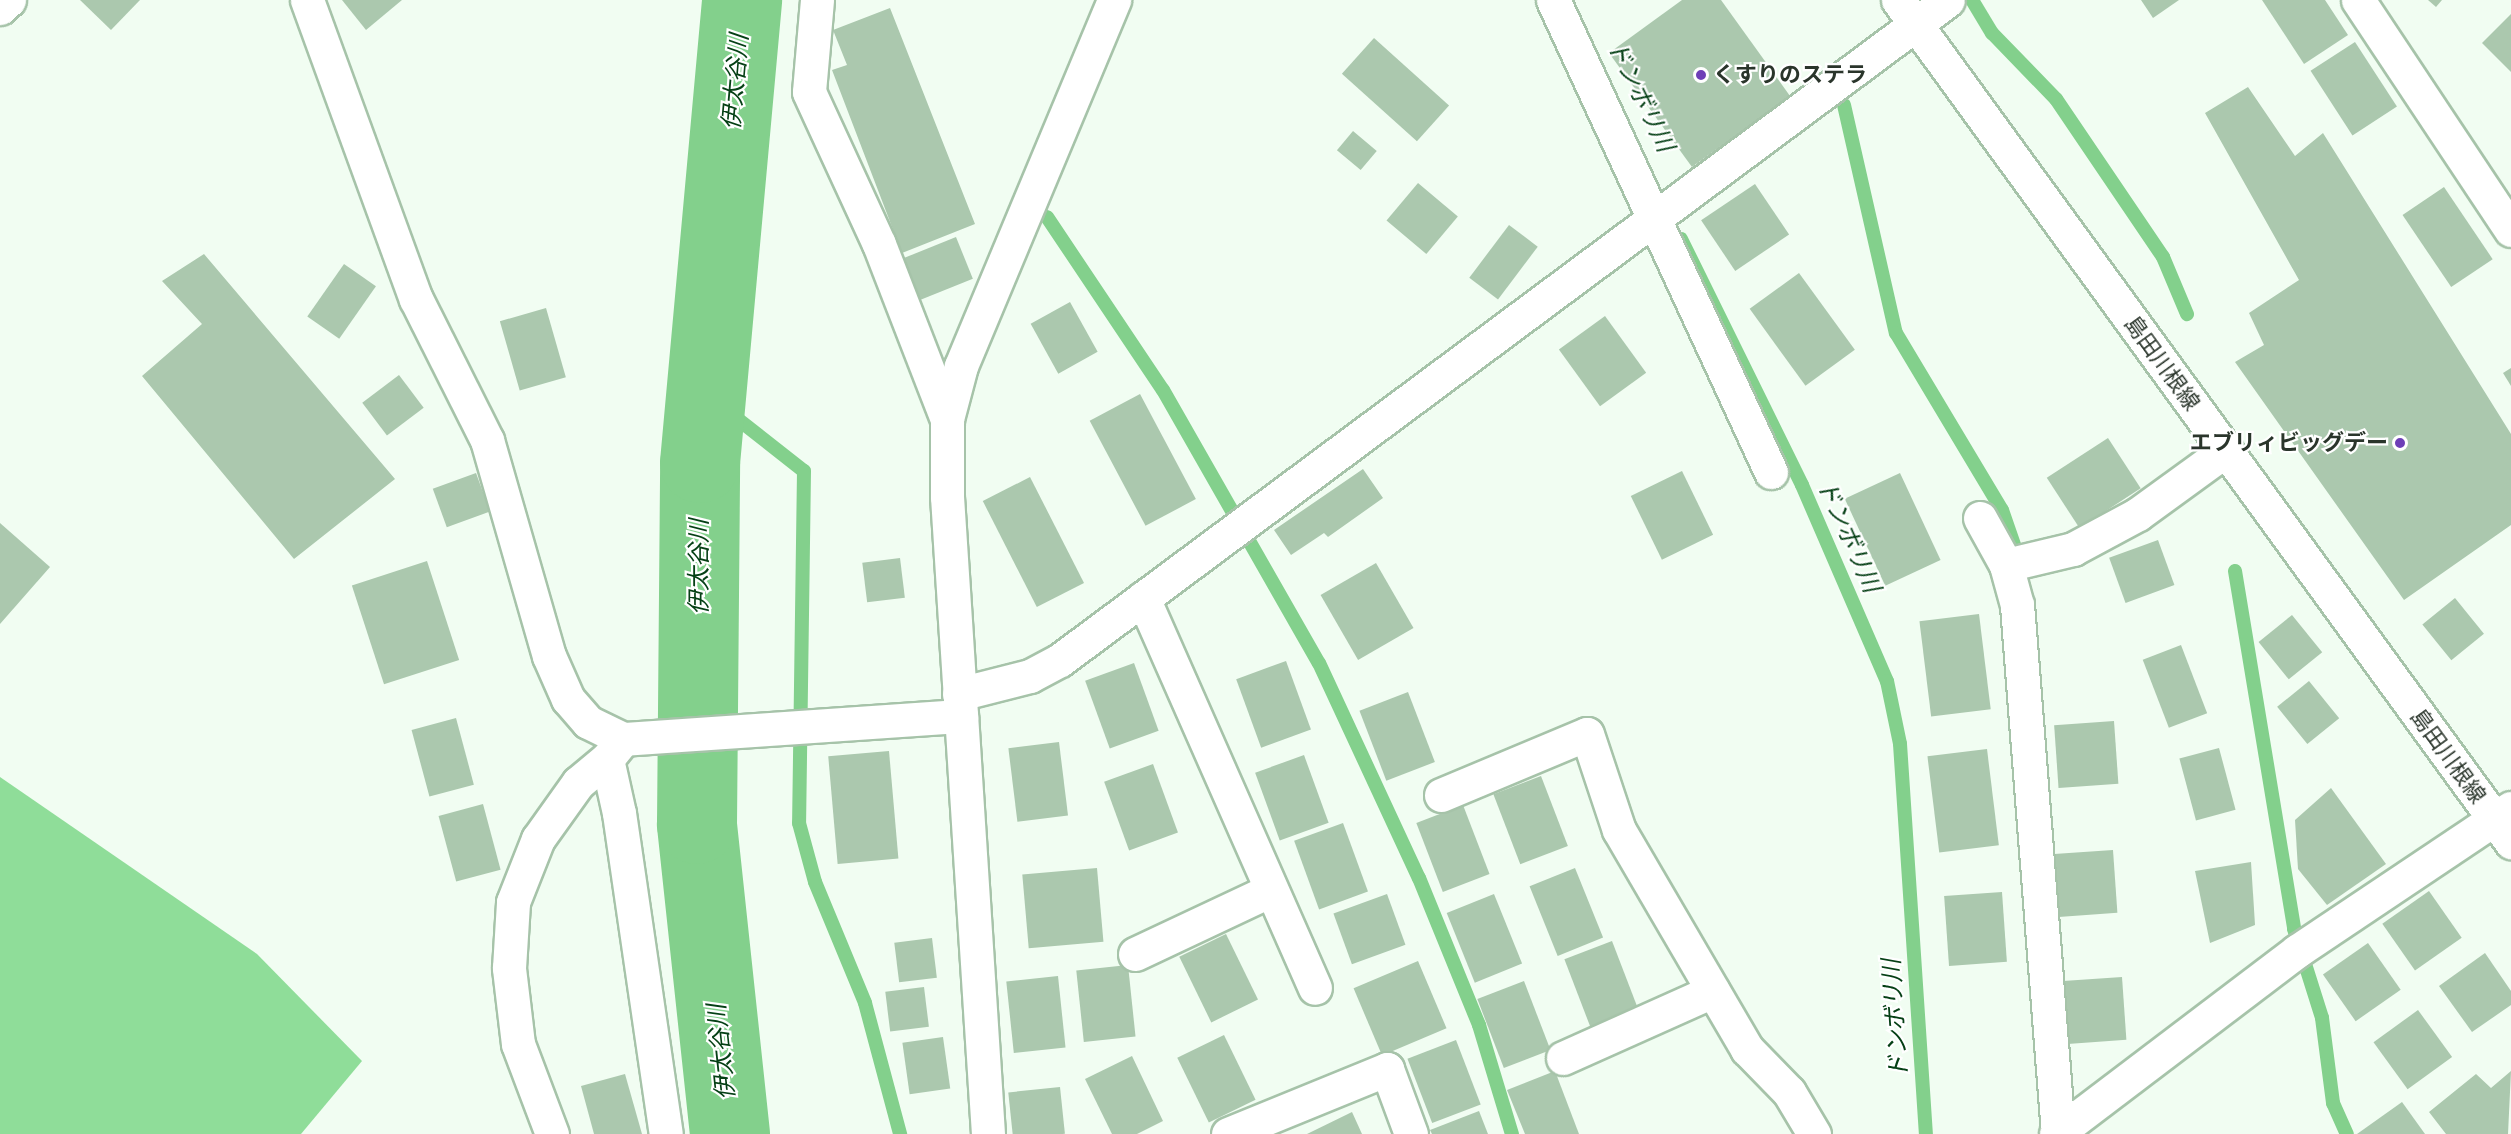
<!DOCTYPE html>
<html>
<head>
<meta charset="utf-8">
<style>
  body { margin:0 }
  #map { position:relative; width:2511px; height:1134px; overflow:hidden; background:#f1fdf2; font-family:Mulish,"Noto Sans JP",sans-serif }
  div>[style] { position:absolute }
  .forest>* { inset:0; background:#8fdd99 }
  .stream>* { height:14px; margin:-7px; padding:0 7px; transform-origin:7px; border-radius:7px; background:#83d08c }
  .river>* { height:80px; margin:-40px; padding:0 40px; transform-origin:40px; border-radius:40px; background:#83d08c }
  .building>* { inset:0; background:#abc8ae; transform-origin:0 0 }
  .roads { filter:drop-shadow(2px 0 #a6c3a9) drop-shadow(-2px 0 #a6c3a9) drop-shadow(0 2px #a6c3a9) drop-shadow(0 -2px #a6c3a9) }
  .minor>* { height:33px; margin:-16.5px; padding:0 16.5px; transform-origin:16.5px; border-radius:16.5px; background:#fff }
  .major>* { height:33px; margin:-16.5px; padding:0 16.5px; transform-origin:16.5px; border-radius:16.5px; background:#fff }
  .dots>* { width:16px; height:16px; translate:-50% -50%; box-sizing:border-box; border:3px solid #fff; border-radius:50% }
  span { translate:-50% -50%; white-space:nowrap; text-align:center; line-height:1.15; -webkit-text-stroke:4.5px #fff; paint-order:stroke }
  .poi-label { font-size:22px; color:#2a352b; font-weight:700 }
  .left { translate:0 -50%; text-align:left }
  .right { translate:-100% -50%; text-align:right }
  .street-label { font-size:22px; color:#2a352b }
  .water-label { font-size:24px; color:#054015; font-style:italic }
</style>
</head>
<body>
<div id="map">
  <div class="forest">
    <i style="clip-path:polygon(0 777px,257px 954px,362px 1061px,301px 1134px,0 1134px)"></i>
  </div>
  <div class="stream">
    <i style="left:1972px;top:0;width:39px;rotate:59deg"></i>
    <i style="left:1992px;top:33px;width:92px;rotate:45.9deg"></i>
    <i style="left:2056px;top:99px;width:191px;rotate:55.9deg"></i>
    <i style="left:2163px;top:257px;width:62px;rotate:67.2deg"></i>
    <i style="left:1844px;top:105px;width:234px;rotate:77.2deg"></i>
    <i style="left:1896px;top:333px;width:206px;rotate:59.1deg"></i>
    <i style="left:2002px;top:510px;width:55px;rotate:70.9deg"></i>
    <i style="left:1047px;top:217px;width:208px;rotate:56.2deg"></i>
    <i style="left:1163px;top:390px;width:314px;rotate:60.3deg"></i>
    <i style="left:1319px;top:663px;width:237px;rotate:65.1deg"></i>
    <i style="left:1419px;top:878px;width:159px;rotate:67.8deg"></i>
    <i style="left:1479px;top:1025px;width:114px;rotate:73.2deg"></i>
    <i style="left:1681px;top:239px;width:274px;rotate:63.8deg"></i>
    <i style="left:1802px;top:485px;width:214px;rotate:66.6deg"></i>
    <i style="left:1887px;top:681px;width:64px;rotate:78.3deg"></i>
    <i style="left:1900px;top:744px;width:391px;rotate:86.2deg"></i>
    <i style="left:707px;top:395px;width:123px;rotate:38.1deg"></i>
    <i style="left:804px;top:471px;width:352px;rotate:90.8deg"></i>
    <i style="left:799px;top:823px;width:61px;rotate:74.8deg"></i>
    <i style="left:815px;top:882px;width:131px;rotate:67.5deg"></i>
    <i style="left:865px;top:1003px;width:136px;rotate:75deg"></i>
    <i style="left:2235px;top:571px;width:363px;rotate:80.6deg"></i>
    <i style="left:2294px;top:929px;width:93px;rotate:72.5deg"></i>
    <i style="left:2322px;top:1018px;width:86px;rotate:82.6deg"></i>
    <i style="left:2333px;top:1103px;width:34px;rotate:66deg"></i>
  </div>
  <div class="river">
    <i style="left:730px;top:1134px;width:312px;rotate:-96.1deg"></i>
    <i style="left:697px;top:824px;width:361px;rotate:-89.5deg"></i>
    <i style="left:700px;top:463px;width:465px;rotate:-84.8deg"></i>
  </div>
  <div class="building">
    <i style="clip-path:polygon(80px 0,140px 0,111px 30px)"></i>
    <i style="clip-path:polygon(342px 0,402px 0,366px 30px)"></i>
    <i style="clip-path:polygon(1682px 0,1721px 0,1790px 96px,1692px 167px,1609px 53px)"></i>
    <i style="clip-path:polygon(2141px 0,2179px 0,2153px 18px)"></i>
    <i style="clip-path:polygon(2262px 0,2325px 0,2348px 35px,2304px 64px)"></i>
    <i style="clip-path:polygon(2428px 0,2442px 0,2436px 7px)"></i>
    <i style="clip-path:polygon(890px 8px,975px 224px,902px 253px,832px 70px,847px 65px,833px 30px)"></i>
    <i style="clip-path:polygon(2511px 14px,2511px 72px,2482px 43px)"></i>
    <i style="left:1374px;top:38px;width:101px;height:48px;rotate:42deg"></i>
    <i style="left:2355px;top:42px;width:77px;height:53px;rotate:57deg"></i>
    <i style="clip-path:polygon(2248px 87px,2295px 156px,2323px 133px,2511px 434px,2511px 525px,2404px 600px,2235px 362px,2264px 345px,2249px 313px,2299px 280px,2205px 113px)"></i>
    <i style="left:1353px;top:131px;width:31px;height:25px;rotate:40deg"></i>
    <i style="left:1418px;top:183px;width:52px;height:49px;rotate:40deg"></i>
    <i style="left:1755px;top:184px;width:61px;height:65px;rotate:56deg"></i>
    <i style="left:2444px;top:187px;width:87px;height:50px;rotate:56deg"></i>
    <i style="left:1509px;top:225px;width:36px;height:66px;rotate:37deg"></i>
    <i style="left:956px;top:237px;width:45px;height:61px;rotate:68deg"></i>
    <i style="clip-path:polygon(204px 254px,395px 479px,294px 559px,142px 376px,202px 324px,162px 281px)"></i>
    <i style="left:344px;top:264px;width:39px;height:64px;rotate:35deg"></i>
    <i style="left:1799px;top:273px;width:95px;height:61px;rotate:54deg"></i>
    <i style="left:1070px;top:302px;width:57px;height:45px;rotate:61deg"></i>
    <i style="left:546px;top:308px;width:72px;height:48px;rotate:74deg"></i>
    <i style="left:1605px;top:316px;width:70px;height:57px;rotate:54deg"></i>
    <i style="clip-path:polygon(2511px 368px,2511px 386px,2503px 373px)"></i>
    <i style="left:399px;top:375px;width:41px;height:46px;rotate:53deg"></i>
    <i style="left:1140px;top:394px;width:119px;height:57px;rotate:62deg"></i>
    <i style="left:2108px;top:438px;width:60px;height:73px;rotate:57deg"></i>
    <i style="clip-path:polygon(1363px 469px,1383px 498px,1328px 537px,1324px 533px,1291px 555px,1274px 530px)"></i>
    <i style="left:1682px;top:471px;width:71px;height:57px;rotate:64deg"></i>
    <i style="left:476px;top:473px;width:41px;height:46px;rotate:70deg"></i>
    <i style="left:1900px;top:473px;width:96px;height:61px;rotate:65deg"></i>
    <i style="left:1030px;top:477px;width:119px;height:53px;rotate:63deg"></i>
    <i style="clip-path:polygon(0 523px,50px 567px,0 624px)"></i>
    <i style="left:2158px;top:540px;width:48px;height:52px;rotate:70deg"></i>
    <i style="left:900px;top:558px;width:40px;height:38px;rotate:83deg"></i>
    <i style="left:427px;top:561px;width:104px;height:79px;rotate:72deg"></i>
    <i style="left:1376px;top:563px;width:75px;height:64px;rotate:60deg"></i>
    <i style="left:2455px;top:598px;width:46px;height:42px;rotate:51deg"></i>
    <i style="left:1979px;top:614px;width:96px;height:60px;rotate:83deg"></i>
    <i style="left:2292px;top:615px;width:48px;height:43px;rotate:51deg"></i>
    <i style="left:2181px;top:645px;width:73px;height:41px;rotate:69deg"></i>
    <i style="left:1286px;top:661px;width:73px;height:53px;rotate:70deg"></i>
    <i style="left:1134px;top:663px;width:72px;height:52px;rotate:70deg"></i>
    <i style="left:2309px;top:681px;width:48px;height:41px;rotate:51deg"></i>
    <i style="left:1408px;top:692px;width:75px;height:52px;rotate:69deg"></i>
    <i style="left:456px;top:718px;width:69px;height:46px;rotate:75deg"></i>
    <i style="left:2114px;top:721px;width:63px;height:60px;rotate:86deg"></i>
    <i style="left:1059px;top:742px;width:74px;height:51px;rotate:83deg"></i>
    <i style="left:2219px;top:748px;width:64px;height:41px;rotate:75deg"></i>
    <i style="left:1987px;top:749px;width:97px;height:60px;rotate:83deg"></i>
    <i style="left:889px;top:751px;width:108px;height:61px;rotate:85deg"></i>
    <i style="left:1304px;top:755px;width:72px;height:52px;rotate:70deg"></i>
    <i style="left:1153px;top:764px;width:73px;height:52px;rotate:70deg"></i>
    <i style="left:1541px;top:776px;width:75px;height:51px;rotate:69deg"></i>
    <i style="clip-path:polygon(2331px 788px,2386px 864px,2327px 905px,2298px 869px,2295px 820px)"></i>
    <i style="left:483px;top:804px;width:68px;height:46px;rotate:75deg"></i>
    <i style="left:1463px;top:805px;width:74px;height:50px;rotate:69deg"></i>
    <i style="left:1343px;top:823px;width:73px;height:52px;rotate:70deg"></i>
    <i style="left:2113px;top:850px;width:63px;height:59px;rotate:86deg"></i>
    <i style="clip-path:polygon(2251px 862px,2255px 925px,2210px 943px,2195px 871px)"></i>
    <i style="left:1097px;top:868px;width:74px;height:75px;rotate:85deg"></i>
    <i style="left:1575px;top:868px;width:75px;height:49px;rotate:68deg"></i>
    <i style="left:2429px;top:891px;width:57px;height:57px;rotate:55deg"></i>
    <i style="left:2002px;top:892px;width:70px;height:58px;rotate:86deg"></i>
    <i style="left:1387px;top:894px;width:54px;height:57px;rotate:70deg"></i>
    <i style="left:1494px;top:894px;width:75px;height:51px;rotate:68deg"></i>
    <i style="left:1226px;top:934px;width:73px;height:52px;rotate:64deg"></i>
    <i style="left:932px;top:938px;width:40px;height:38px;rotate:83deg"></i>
    <i style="left:1612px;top:941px;width:75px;height:51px;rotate:69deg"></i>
    <i style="left:2368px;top:943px;width:57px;height:55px;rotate:55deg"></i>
    <i style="clip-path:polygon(2485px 953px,2511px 991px,2511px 1005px,2472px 1032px,2439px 986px)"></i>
    <i style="left:1418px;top:961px;width:73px;height:70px;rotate:67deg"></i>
    <i style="left:1128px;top:965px;width:72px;height:52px;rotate:84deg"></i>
    <i style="left:1058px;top:976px;width:72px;height:52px;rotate:84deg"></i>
    <i style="left:2122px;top:977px;width:63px;height:59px;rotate:86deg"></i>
    <i style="left:1524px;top:981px;width:74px;height:50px;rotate:69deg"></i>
    <i style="left:924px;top:987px;width:40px;height:39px;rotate:83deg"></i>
    <i style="left:2418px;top:1010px;width:58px;height:55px;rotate:54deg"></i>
    <i style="left:1224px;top:1035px;width:72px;height:52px;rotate:64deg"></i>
    <i style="left:943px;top:1037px;width:52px;height:41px;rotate:82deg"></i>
    <i style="left:1456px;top:1040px;width:69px;height:52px;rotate:69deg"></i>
    <i style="clip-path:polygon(1132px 1056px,1163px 1121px,1137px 1134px,1112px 1134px,1085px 1079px)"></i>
    <i style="clip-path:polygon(1555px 1071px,1579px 1134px,1525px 1134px,1507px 1090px)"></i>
    <i style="clip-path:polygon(2511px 1071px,2508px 1134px,2446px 1134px,2429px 1112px,2476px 1074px,2491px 1088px)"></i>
    <i style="clip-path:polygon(625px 1074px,642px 1134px,594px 1134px,581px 1086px)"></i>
    <i style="left:1060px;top:1087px;width:47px;height:52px;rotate:84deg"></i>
    <i style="clip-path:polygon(2402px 1102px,2425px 1134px,2357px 1134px)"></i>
    <i style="clip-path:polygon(1479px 1111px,1488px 1134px,1432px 1134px,1430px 1130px)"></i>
    <i style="clip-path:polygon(1352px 1112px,1362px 1134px,1307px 1134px)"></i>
  </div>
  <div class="roads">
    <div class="minor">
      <i style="left:307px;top:0;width:318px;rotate:70deg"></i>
      <i style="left:416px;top:299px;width:158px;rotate:63.3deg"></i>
      <i style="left:487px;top:440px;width:225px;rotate:74deg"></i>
      <i style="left:549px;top:656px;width:47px;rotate:66.2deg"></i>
      <i style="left:568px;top:699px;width:30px;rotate:49deg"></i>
      <i style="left:588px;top:722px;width:39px;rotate:26deg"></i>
      <i style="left:623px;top:739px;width:339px;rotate:-3.9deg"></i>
      <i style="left:817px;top:0;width:92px;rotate:95deg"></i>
      <i style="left:809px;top:92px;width:167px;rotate:65.3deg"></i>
      <i style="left:879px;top:244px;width:188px;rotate:68.8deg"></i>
      <i style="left:1553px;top:0;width:520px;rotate:65.21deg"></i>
      <i style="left:2358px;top:0;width:276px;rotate:56.4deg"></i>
      <i style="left:0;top:8px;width:12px;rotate:-42deg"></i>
      <i style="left:1980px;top:518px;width:54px;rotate:61deg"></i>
      <i style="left:2006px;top:565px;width:41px;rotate:74.6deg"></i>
      <i style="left:2017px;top:605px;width:530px;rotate:85.56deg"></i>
      <i style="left:2006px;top:565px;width:69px;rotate:-13.4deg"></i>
      <i style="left:2073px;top:549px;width:74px;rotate:-28.3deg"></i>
      <i style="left:2138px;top:514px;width:109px;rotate:-36deg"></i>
      <i style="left:1143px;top:598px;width:426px;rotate:66.2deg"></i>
      <i style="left:959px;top:694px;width:73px;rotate:-14.2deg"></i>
      <i style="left:1030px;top:676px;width:34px;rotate:-28deg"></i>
      <i style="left:1060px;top:660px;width:1106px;rotate:-36.62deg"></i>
      <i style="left:607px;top:759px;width:55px;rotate:77.5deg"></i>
      <i style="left:619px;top:813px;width:324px;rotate:81.7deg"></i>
      <i style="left:1441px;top:795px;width:158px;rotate:-22.7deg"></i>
      <i style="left:1587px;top:734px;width:101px;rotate:71.6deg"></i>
      <i style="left:1619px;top:830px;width:254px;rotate:59.7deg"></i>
      <i style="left:1747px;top:1049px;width:60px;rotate:45.7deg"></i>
      <i style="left:1789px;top:1092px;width:49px;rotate:59.2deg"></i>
      <i style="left:1135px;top:954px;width:150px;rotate:-25.2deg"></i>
      <i style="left:1563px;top:1058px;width:164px;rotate:-24.1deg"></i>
      <i style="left:552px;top:1134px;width:96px;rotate:-110.7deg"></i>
      <i style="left:518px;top:1044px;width:77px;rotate:-96.8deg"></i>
      <i style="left:509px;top:968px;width:66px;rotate:-86.5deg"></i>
      <i style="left:513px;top:902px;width:68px;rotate:-68.4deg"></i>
      <i style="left:538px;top:839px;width:69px;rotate:-54.5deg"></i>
      <i style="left:578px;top:783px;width:38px;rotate:-40deg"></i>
      <i style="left:607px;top:759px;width:26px;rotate:-51deg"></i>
      <i style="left:988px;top:1134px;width:638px;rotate:-93.68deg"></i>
      <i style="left:947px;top:497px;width:78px;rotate:-90deg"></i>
      <i style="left:947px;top:419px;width:55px;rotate:-75.2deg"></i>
      <i style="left:961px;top:366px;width:397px;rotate:-67.3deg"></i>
      <i style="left:1228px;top:1134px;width:172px;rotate:-22.2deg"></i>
      <i style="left:1387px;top:1069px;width:69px;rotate:69.7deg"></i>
      <i style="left:2056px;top:1134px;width:303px;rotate:-37.2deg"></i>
      <i style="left:2297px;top:951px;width:257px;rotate:-33.8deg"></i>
    </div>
    <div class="major">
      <i style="left:1898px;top:0;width:1042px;rotate:53.94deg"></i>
    </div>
  </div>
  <div class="dots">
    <i style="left:1701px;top:75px;background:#6e3fb7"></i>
    <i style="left:2400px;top:443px;background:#6e3fb7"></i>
  </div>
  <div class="poi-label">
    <span class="left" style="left:1713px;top:75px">くすりのステラ</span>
    <span class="right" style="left:2388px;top:443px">エブリィビッグデー</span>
  </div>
  <div class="street-label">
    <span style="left:2162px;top:363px;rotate:54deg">島田川根線</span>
    <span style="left:2448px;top:756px;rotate:54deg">島田川根線</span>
  </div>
  <div class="water-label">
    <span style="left:735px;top:82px;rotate:-85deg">伊太谷川</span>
    <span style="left:1641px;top:96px;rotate:64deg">ドンボリ川</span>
    <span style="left:1849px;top:536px;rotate:66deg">ドンボリ川</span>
    <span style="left:699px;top:567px;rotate:-90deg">伊太谷川</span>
    <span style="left:1895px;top:1019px;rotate:-94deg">ドンボリ川</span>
    <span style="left:721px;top:1052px;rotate:-96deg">伊太谷川</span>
  </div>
</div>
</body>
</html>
